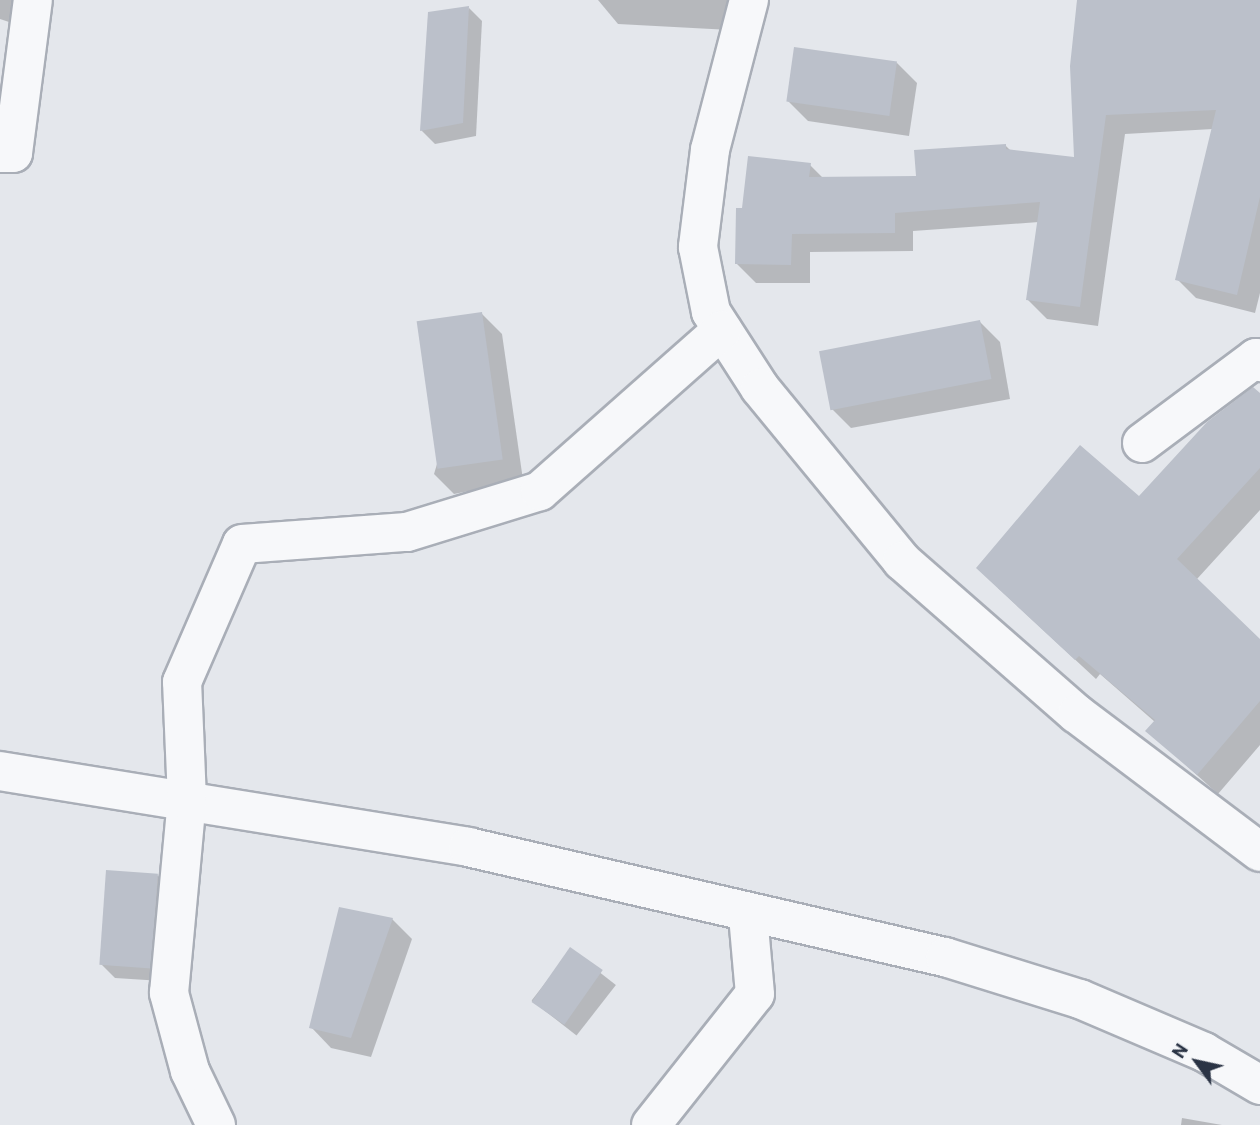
<!DOCTYPE html>
<html>
<head>
<meta charset="utf-8">
<style>
  body { margin:0 }
  #map { position:relative; width:1260px; height:1125px; overflow:hidden; background:#e4e7ec; font-family:Barlow,sans-serif }
  div>[style] { position:absolute }
  .shadow>* { inset:0; background:#0003; transform-origin:0 0 }
  .building>* { inset:0; background:#bbc0ca; transform-origin:0 0 }
  .roads { filter:drop-shadow(2px 0 #a9aeb7) drop-shadow(-2px 0 #a9aeb7) drop-shadow(0 2px #a9aeb7) drop-shadow(0 -2px #a9aeb7) }
  .street>* { height:38px; margin:-19px; padding:0 19px; transform-origin:19px; border-radius:19px; background:#f7f8fa }
  span { translate:-50% -50%; white-space:nowrap; text-align:center; line-height:1.15; -webkit-text-stroke:5px #f4f6f9; paint-order:stroke }
  .north { position:absolute; left:1162px; top:1027px; width:70px; height:70px; -webkit-text-stroke:5px #f4f6f9; paint-order:stroke; rotate:303deg; font-size:19px; font-weight:700; line-height:28px; text-align:center; color:#2b3445 }
  .north::after { content:''; display:block; margin:auto; width:24px; height:32px; background:#2b3445; clip-path:polygon(50% 0,100% 100%,50% 72%,0 100%) }
</style>
</head>
<body>
<div id="map">
  <div class="shadow">
    <i style="clip-path:polygon(0 0,17px 0,9px 22px,0 19px)"></i>
    <i style="clip-path:polygon(598px 0,732px 0,730px 30px,618px 24px)"></i>
    <i style="clip-path:polygon(1077px 0,1260px 0,1260px 293px,1255px 313px,1196px 298px,1177px 279px,1213px 129px,1125px 134px,1098px 326px,1047px 319px,1028px 300px,1039px 222px,913px 231px,913px 251px,810px 252px,810px 283px,756px 283px,737px 264px,743px 210px,810px 165px,824px 179px,918px 178px,1005px 145px,1011px 151px,1075px 159px)"></i>
    <i style="clip-path:polygon(469px 8px,482px 21px,476px 136px,435px 144px,421px 130px)"></i>
    <i style="clip-path:polygon(897px 63px,917px 83px,909px 136px,808px 121px,788px 101px)"></i>
    <i style="clip-path:polygon(482px 314px,502px 334px,523px 480px,454px 494px,434px 474px)"></i>
    <i style="clip-path:polygon(980px 322px,1000px 342px,1010px 399px,851px 428px,831px 408px)"></i>
    <i style="clip-path:polygon(1260px 396px,1260px 510px,1197px 579px,1260px 641px,1260px 745px,1218px 794px,1148px 731px,1155px 722px,1100px 674px,1096px 679px,998px 588px,1139px 499px)"></i>
    <i style="clip-path:polygon(157px 875px,171px 889px,162px 981px,115px 978px,101px 964px)"></i>
    <i style="clip-path:polygon(392px 919px,412px 939px,371px 1057px,331px 1048px,311px 1027px)"></i>
    <i style="left:571px;top:950px;width:57px;height:64px;rotate:38deg"></i>
    <i style="clip-path:polygon(1182px 1118px,1222px 1125px,1181px 1125px)"></i>
  </div>
  <div class="building">
    <i style="clip-path:polygon(1077px 0,1260px 0,1260px 197px,1237px 295px,1175px 280px,1216px 110px,1106px 115px,1080px 307px,1026px 300px,1040px 202px,895px 213px,895px 233px,792px 234px,791px 265px,735px 264px,736px 208px,742px 208px,748px 156px,811px 163px,809px 177px,916px 176px,914px 150px,1006px 144px,1006px 149px,1074px 157px,1070px 66px)"></i>
    <i style="clip-path:polygon(469px 6px,463px 123px,420px 131px,428px 12px)"></i>
    <i style="left:794px;top:47px;width:104px;height:55px;rotate:8deg"></i>
    <i style="left:482px;top:312px;width:149px;height:66px;rotate:82deg"></i>
    <i style="left:980px;top:320px;width:60px;height:164px;rotate:79deg"></i>
    <i style="clip-path:polygon(1253px 387px,1260px 393px,1260px 468px,1177px 559px,1260px 639px,1260px 701px,1197px 775px,1145px 731px,1155px 720px,1079px 656px,1075px 660px,976px 568px,1080px 445px,1139px 496px,1207px 422px)"></i>
    <i style="left:106px;top:870px;width:52px;height:95px;rotate:4deg"></i>
    <i style="clip-path:polygon(339px 907px,393px 918px,351px 1038px,309px 1028px)"></i>
    <i style="left:570px;top:947px;width:40px;height:67px;rotate:35deg"></i>
  </div>
  <div class="roads">
    <div class="street">
      <i style="left:749px;top:0;width:155px;rotate:104.6deg"></i>
      <i style="left:710px;top:150px;width:98px;rotate:97.1deg"></i>
      <i style="left:698px;top:247px;width:66px;rotate:78.7deg"></i>
      <i style="left:711px;top:312px;width:90px;rotate:57.2deg"></i>
      <i style="left:760px;top:388px;width:224px;rotate:50.6deg"></i>
      <i style="left:902px;top:561px;width:232px;rotate:41.2deg"></i>
      <i style="left:1077px;top:714px;width:229px;rotate:37deg"></i>
      <i style="left:0;top:153px;width:13px"></i>
      <i style="left:13px;top:153px;width:154px;rotate:-82.6deg"></i>
      <i style="left:1142px;top:443px;width:142px;rotate:-36.7deg"></i>
      <i style="left:1256px;top:358px;width:6px;rotate:45deg"></i>
      <i style="left:0;top:771px;width:474px;rotate:9.2deg"></i>
      <i style="left:468px;top:847px;width:490px;rotate:13deg"></i>
      <i style="left:945px;top:957px;width:141px;rotate:17.3deg"></i>
      <i style="left:1080px;top:999px;width:135px;rotate:23.1deg"></i>
      <i style="left:1204px;top:1052px;width:65px;rotate:30.5deg"></i>
      <i style="left:216px;top:1125px;width:60px;rotate:-115.7deg"></i>
      <i style="left:190px;top:1071px;width:81px;rotate:-105.1deg"></i>
      <i style="left:169px;top:993px;width:194px;rotate:-84.7deg"></i>
      <i style="left:187px;top:800px;width:118px;rotate:-92.4deg"></i>
      <i style="left:182px;top:682px;width:150px;rotate:-66.5deg"></i>
      <i style="left:242px;top:544px;width:165px;rotate:-4.2deg"></i>
      <i style="left:407px;top:532px;width:139px;rotate:-17.1deg"></i>
      <i style="left:540px;top:491px;width:243px;rotate:-41.5deg"></i>
      <i style="left:651px;top:1125px;width:167px;rotate:-51.6deg"></i>
      <i style="left:755px;top:994px;width:79px;rotate:-95.1deg"></i>
    </div>
  </div>
  <div class="north">N</div>
</div>
</body>
</html>
